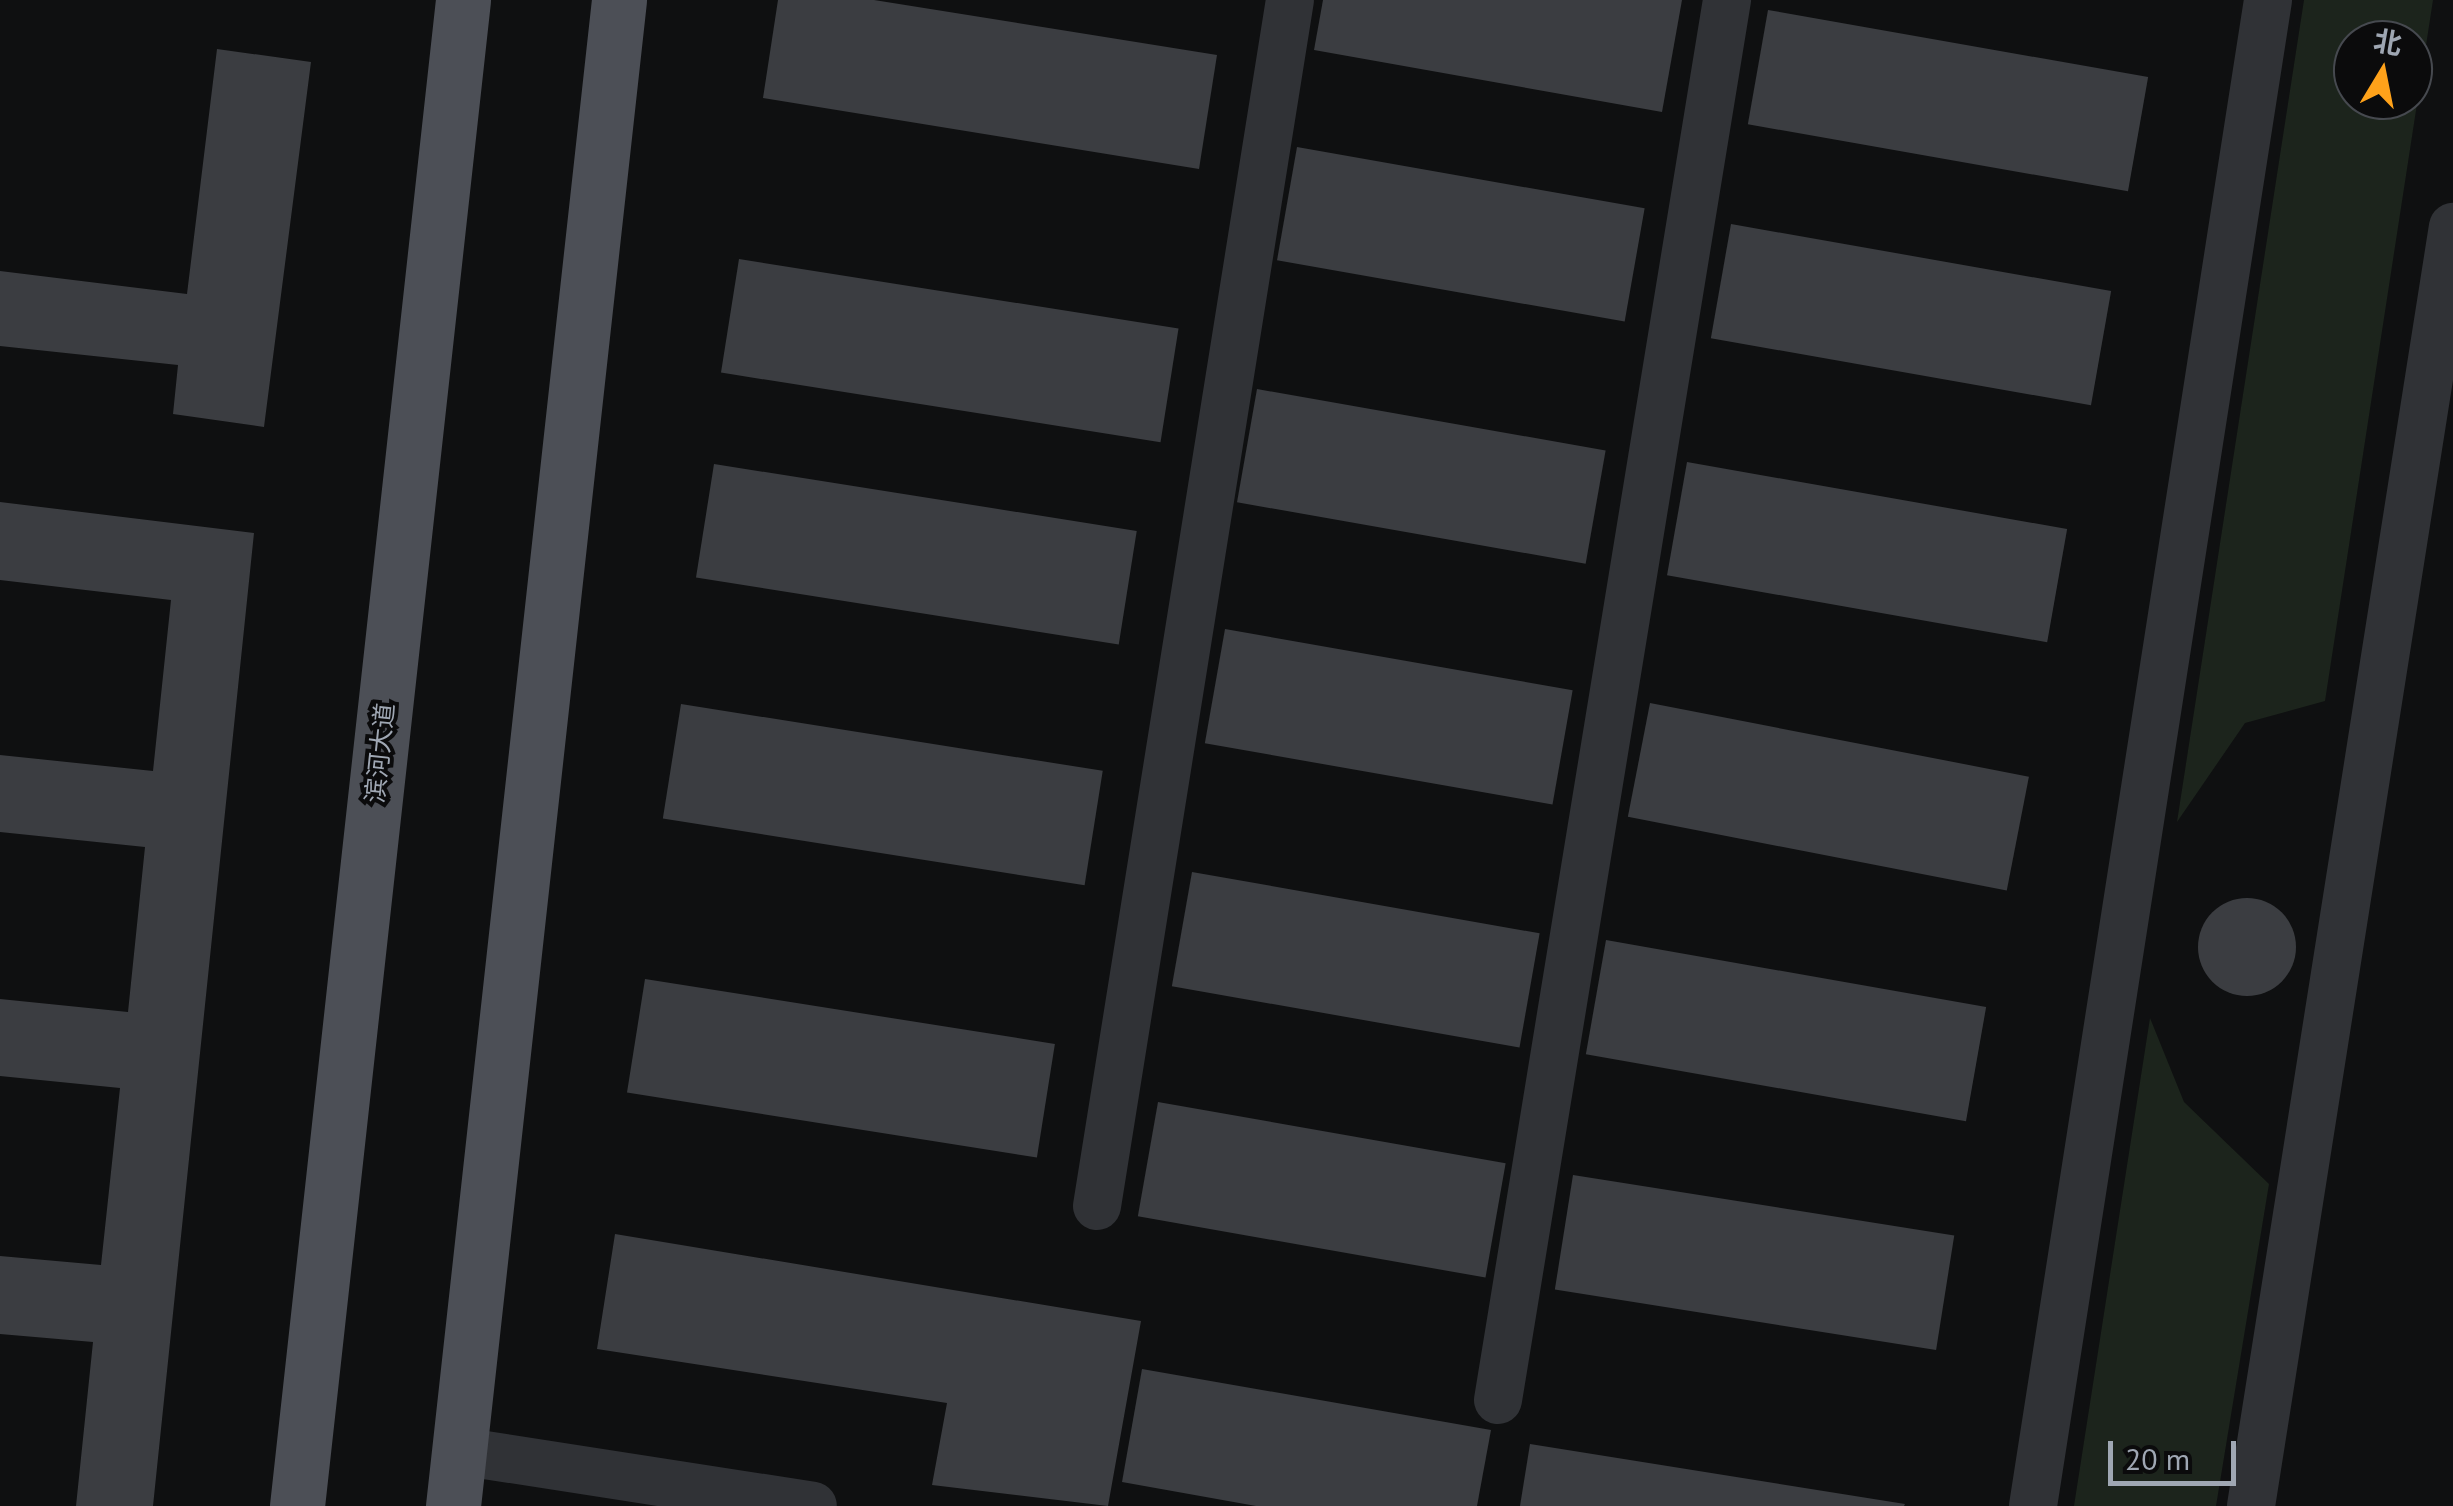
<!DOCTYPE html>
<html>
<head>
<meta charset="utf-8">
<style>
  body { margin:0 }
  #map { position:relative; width:2453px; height:1506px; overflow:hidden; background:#0f1011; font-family:"PT Sans","Noto Sans SC",sans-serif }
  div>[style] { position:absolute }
  .green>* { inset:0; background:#1c241c }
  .building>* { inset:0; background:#3b3d41; transform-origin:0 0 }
  .round { border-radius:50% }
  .minor>* { height:48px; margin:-24px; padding:0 24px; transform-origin:24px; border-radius:24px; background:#303236 }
  .major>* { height:55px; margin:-27.5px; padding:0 27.5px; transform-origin:27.5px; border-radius:27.5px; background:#4c4f56 }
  span { translate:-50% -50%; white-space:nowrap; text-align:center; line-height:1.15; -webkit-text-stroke:8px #0b0b0c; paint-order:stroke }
  .street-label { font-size:25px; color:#9fa7b3 }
  .north { position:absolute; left:2333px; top:20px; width:100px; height:100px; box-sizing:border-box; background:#0b0b0c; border:2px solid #46494f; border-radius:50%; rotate:10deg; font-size:28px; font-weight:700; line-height:40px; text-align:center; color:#9fa7b3 }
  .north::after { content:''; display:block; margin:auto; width:35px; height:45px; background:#ffa21a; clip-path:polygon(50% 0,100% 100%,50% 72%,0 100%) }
  .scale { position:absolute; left:2108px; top:1441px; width:128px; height:45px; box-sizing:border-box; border:5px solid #9fa7b3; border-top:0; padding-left:12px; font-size:30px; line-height:35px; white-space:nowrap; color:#9fa7b3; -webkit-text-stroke:8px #0b0b0c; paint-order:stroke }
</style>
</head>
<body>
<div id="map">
  <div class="green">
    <i style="clip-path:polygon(evenodd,2304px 0,2433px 0,2325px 701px,2245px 723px,2177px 822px,2304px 0,2413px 40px,2413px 100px,2353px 100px,2353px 40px,2413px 40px)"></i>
    <i style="clip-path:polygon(2150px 1018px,2184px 1102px,2269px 1184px,2216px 1506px,2074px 1506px)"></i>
  </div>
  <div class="building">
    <i style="clip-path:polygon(778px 0,874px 0,1217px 55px,1199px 169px,763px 98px)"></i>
    <i style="clip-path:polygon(1323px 0,1682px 0,1662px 112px,1314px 50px)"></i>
    <i style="left:1768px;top:10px;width:386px;height:116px;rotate:10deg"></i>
    <i style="clip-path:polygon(217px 49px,311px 62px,264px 427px,173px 414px,178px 365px,0 346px,0 271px,187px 294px)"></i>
    <i style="left:1297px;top:147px;width:353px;height:115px;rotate:10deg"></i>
    <i style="left:1731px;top:224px;width:386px;height:116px;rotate:10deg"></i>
    <i style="left:739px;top:259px;width:445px;height:115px;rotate:9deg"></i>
    <i style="left:1257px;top:389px;width:354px;height:115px;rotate:10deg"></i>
    <i style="left:1687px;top:462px;width:386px;height:115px;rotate:10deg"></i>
    <i style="left:714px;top:464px;width:428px;height:115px;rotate:9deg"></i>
    <i style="clip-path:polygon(0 502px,254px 533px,153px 1506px,76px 1506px,93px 1342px,0 1334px,0 1256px,101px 1265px,120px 1088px,0 1076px,0 999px,128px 1012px,145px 847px,0 832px,0 755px,153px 771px,171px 600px,0 580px)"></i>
    <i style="left:1225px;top:629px;width:353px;height:116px;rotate:10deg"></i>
    <i style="left:1650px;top:703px;width:386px;height:116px;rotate:11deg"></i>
    <i style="left:681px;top:704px;width:427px;height:116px;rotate:9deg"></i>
    <i style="left:1192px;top:872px;width:353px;height:116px;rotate:10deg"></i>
    <i class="round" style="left:2198px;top:898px;width:98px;height:98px"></i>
    <i style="left:1606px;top:940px;width:386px;height:116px;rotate:10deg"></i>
    <i style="left:645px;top:979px;width:415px;height:115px;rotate:9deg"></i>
    <i style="left:1158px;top:1102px;width:353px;height:116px;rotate:10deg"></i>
    <i style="left:1573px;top:1175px;width:386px;height:116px;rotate:9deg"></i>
    <i style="clip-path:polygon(615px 1234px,1141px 1321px,1108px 1506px,932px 1485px,947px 1403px,597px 1349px)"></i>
    <i style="clip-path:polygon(1142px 1369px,1491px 1430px,1477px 1506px,1256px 1506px,1122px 1482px)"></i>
    <i style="clip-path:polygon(1530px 1444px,1905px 1504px,1904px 1506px,1520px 1506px)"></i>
  </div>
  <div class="minor">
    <i style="left:1097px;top:1206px;width:1221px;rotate:-80.91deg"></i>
    <i style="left:1498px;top:1400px;width:1419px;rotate:-80.71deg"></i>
    <i style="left:459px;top:1451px;width:358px;rotate:8.8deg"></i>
    <i style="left:2033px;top:1506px;width:1524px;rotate:-81.13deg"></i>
    <i style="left:2251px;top:1506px;width:1295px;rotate:-81.03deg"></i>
  </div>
  <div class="major">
    <i style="left:297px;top:1506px;width:1515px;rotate:-83.71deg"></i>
    <i style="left:453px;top:1506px;width:1515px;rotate:-83.71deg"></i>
  </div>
  <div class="street-label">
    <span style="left:380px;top:753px;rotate:-84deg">滨河大道</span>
  </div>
  <div class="north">北</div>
  <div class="scale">20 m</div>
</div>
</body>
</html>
